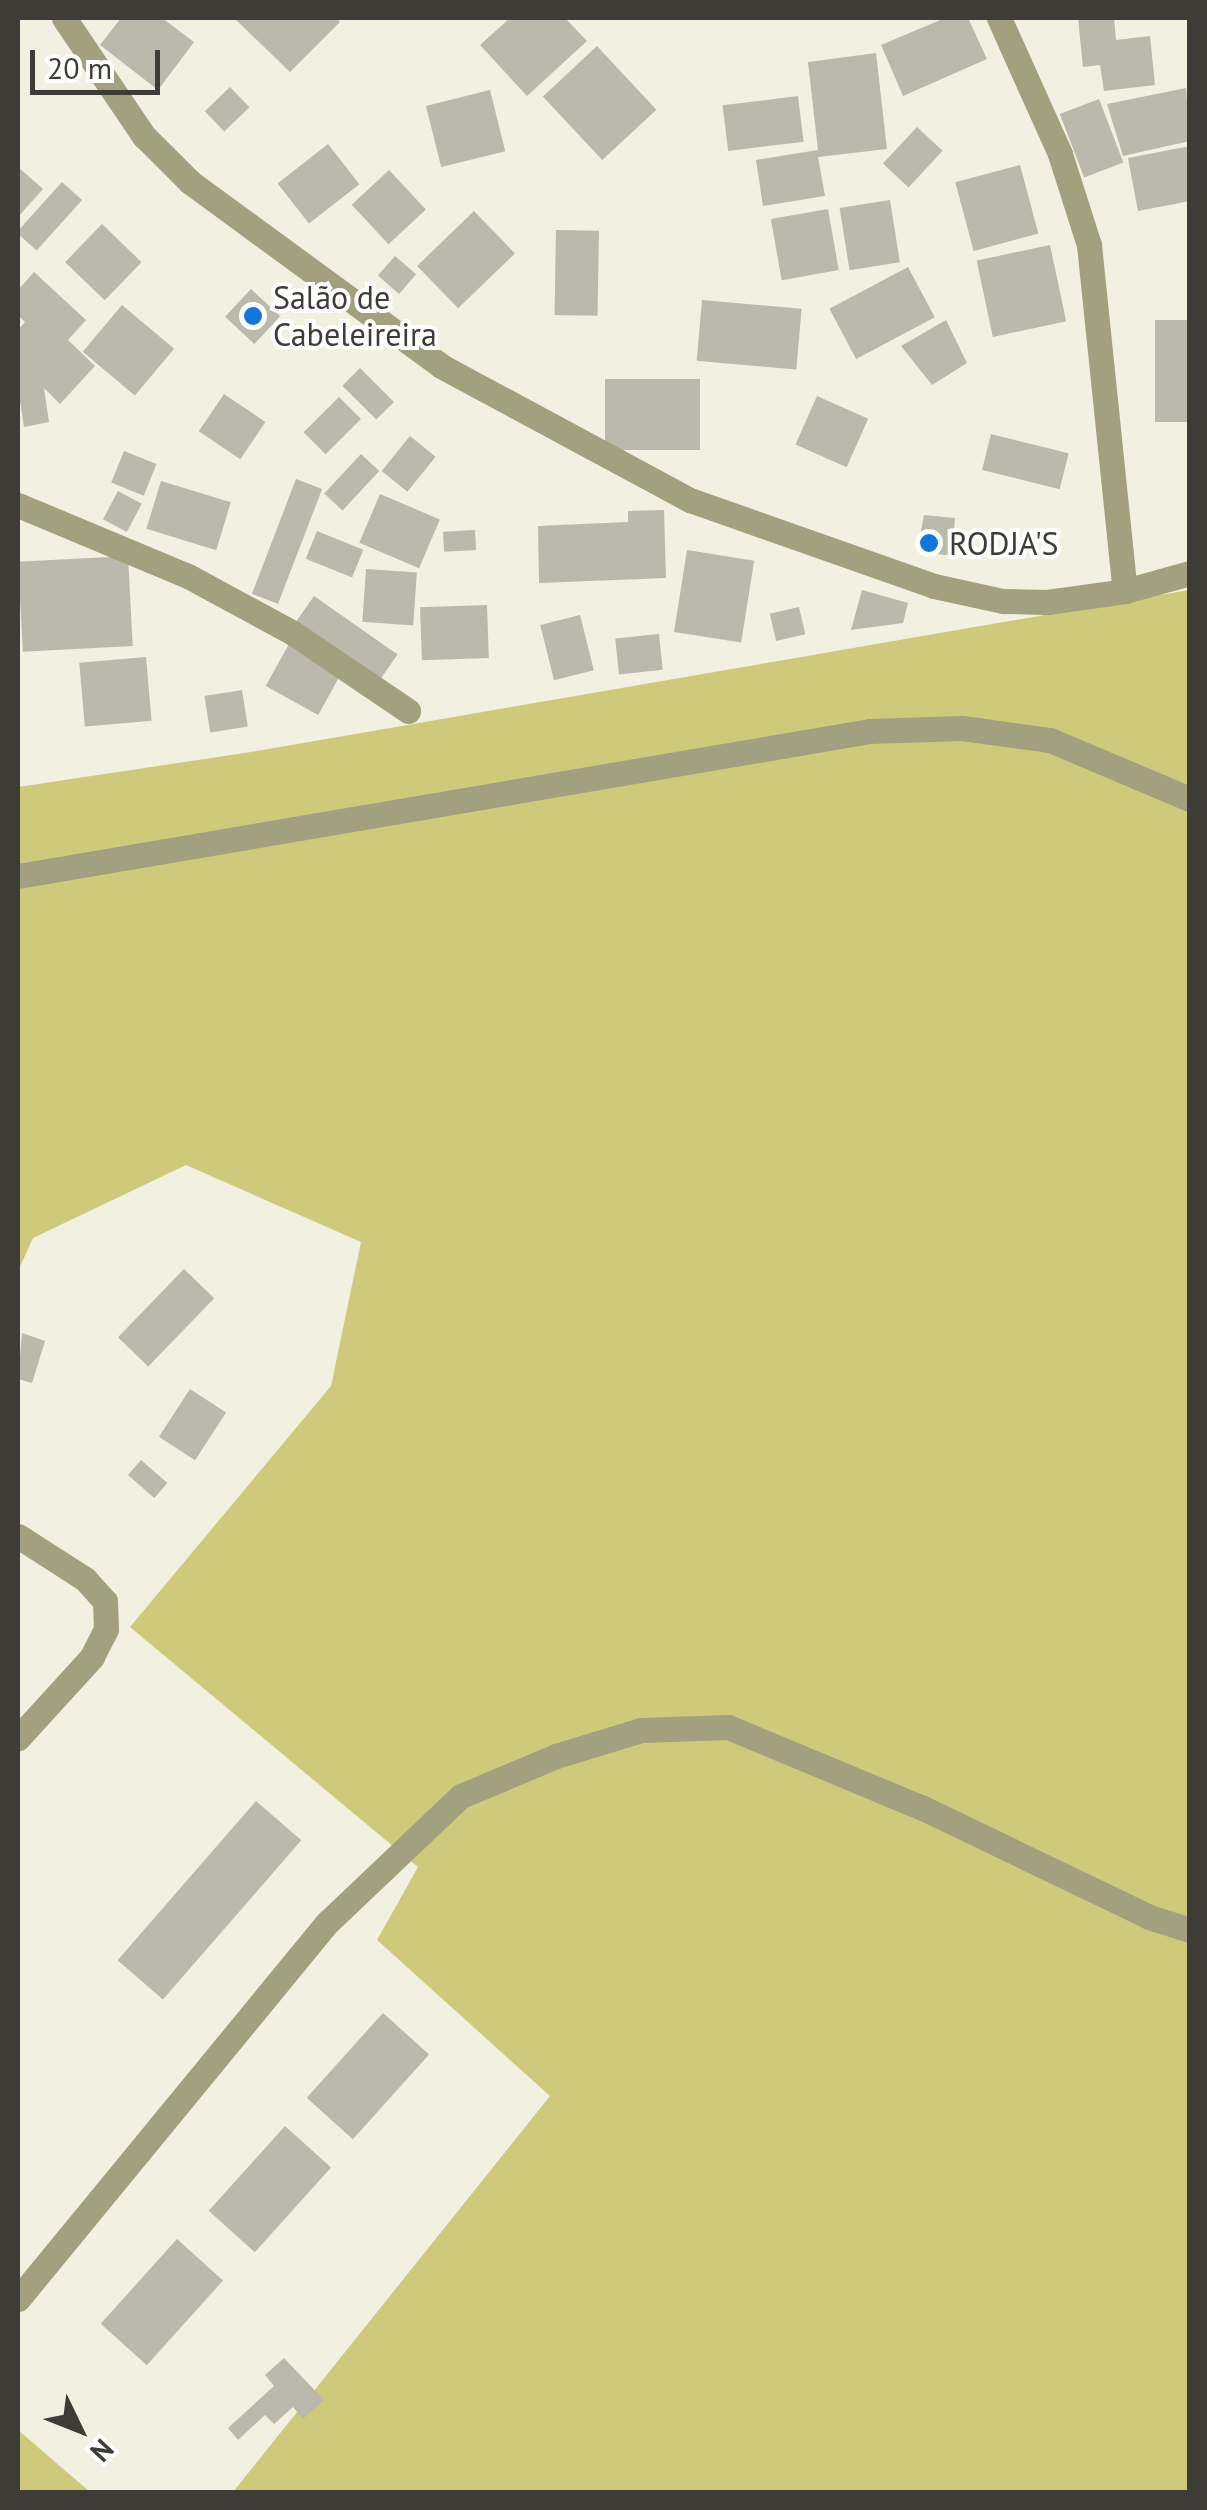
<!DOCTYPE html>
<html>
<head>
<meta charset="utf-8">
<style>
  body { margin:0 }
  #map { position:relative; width:1207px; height:2510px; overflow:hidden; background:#f1f0e1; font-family:"PT Sans",sans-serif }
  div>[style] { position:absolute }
  .green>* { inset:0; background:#cfc97c }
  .building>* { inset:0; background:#bab9ab; transform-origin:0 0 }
  .minor>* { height:25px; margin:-12.5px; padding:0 12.5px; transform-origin:12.5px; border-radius:12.5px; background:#a2a07f }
  .dots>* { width:28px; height:28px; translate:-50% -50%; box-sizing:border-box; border:5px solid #fff; border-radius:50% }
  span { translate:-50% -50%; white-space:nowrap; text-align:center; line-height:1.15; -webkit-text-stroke:8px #fff; paint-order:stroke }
  .poi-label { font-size:32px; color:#3d3c37 }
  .left { translate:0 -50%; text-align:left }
  .frame { position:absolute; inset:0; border:20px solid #3d3c37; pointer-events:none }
  .north { position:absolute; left:30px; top:2380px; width:100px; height:100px; -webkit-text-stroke:8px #fff; paint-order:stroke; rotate:133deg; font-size:28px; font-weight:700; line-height:40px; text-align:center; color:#3d3c37 }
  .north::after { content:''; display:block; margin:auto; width:35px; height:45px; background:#3d3c37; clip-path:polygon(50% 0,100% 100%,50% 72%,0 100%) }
  .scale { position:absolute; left:30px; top:50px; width:130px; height:45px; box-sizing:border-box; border:5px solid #3d3c37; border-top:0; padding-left:12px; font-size:30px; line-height:35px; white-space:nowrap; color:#3d3c37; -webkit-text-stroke:8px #fff; paint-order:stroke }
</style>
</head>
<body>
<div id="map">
  <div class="green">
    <i style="clip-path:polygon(1189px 590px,1189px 2492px,233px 2492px,550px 2096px,377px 1940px,418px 1867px,130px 1627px,331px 1386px,361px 1242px,186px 1165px,33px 1238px,18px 1271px,18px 787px,251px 752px)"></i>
    <i style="clip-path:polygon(18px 2430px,90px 2492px,18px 2492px)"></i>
  </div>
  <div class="building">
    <i style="clip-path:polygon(121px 18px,162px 18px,194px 42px,158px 90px,100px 45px)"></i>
    <i style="clip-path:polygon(234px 18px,336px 18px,340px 22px,290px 72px)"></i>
    <i style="clip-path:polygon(510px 18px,565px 18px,587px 41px,527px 96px,480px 45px)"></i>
    <i style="clip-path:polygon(945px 18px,968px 18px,987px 59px,903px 96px,881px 45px)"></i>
    <i style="clip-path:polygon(1078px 18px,1114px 18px,1116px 40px,1150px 36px,1155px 85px,1104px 91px,1100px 65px,1083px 67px)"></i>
    <i style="left:597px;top:46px;width:87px;height:74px;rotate:47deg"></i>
    <i style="clip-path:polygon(876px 53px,887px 149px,818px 157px,825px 196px,763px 206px,756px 160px,818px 150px,808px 62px)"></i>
    <i style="left:230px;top:87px;width:28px;height:35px;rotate:46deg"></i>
    <i style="clip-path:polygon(1186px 88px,1190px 141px,1123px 156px,1107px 104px)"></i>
    <i style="left:490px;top:90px;width:63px;height:66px;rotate:76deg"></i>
    <i style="left:798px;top:96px;width:46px;height:76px;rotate:83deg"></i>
    <i style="left:1099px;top:99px;width:68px;height:42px;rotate:69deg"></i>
    <i style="left:917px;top:127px;width:35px;height:50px;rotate:43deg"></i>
    <i style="left:328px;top:144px;width:51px;height:64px;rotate:52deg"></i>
    <i style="clip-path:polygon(1190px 146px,1190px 201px,1138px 211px,1128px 158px)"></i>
    <i style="left:1020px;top:165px;width:71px;height:67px;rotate:75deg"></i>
    <i style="clip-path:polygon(18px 167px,43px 189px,18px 217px)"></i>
    <i style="left:389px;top:170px;width:54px;height:51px;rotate:47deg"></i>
    <i style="left:62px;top:182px;width:27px;height:68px;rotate:42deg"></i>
    <i style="left:890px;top:200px;width:63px;height:51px;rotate:81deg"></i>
    <i style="left:828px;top:209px;width:62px;height:58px;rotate:80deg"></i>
    <i style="left:474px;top:211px;width:59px;height:79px;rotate:46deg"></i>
    <i style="left:102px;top:224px;width:55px;height:53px;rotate:44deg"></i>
    <i style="left:556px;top:230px;width:43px;height:85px;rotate:1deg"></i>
    <i style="left:1050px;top:245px;width:78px;height:75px;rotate:78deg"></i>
    <i style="left:395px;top:256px;width:28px;height:26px;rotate:41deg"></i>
    <i style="left:908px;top:267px;width:57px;height:89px;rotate:62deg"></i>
    <i style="clip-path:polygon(34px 272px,86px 320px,68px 340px,95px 366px,60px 404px,44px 388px,49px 422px,24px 427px,18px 388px,18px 330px,25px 322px,18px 315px,18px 290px)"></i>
    <i style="left:251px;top:289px;width:40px;height:38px;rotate:43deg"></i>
    <i style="left:702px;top:300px;width:100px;height:61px;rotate:5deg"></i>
    <i style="left:122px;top:305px;width:68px;height:61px;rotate:40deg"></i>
    <i style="clip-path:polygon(946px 320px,967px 363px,932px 385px,901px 346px)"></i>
    <i style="left:1190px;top:320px;width:102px;height:35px;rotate:90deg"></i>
    <i style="left:360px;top:368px;width:48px;height:25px;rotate:45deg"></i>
    <i style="left:605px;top:379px;width:95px;height:71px"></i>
    <i style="left:224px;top:394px;width:50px;height:45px;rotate:34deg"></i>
    <i style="left:817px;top:396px;width:56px;height:53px;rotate:24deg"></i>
    <i style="left:339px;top:397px;width:31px;height:50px;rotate:45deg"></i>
    <i style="left:991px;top:434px;width:80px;height:37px;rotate:14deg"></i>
    <i style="left:410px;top:436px;width:33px;height:45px;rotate:39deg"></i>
    <i style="left:124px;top:451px;width:35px;height:34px;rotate:22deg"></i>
    <i style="left:361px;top:454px;width:25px;height:54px;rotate:43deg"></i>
    <i style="left:296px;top:479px;width:28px;height:123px;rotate:21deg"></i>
    <i style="left:161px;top:481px;width:73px;height:50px;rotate:17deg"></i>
    <i style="left:118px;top:491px;width:27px;height:32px;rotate:28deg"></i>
    <i style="left:380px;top:494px;width:65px;height:53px;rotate:23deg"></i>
    <i style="clip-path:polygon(664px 510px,666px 578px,539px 583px,538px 526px,628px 522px,628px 511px)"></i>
    <i style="clip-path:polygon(924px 515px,955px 518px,952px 556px,917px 551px)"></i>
    <i style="left:475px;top:530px;width:20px;height:32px;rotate:87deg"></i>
    <i style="left:317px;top:531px;width:50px;height:30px;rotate:22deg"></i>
    <i style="left:687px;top:550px;width:68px;height:83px;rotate:9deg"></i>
    <i style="left:128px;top:556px;width:90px;height:110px;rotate:87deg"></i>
    <i style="left:366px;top:569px;width:51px;height:53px;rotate:4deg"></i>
    <i style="clip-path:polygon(862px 590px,908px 603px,903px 623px,851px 630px)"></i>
    <i style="left:314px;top:596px;width:102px;height:31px;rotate:35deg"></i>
    <i style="left:487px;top:605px;width:53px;height:67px;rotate:88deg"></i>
    <i style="left:799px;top:607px;width:28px;height:30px;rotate:77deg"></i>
    <i style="left:580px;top:615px;width:57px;height:41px;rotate:76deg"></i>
    <i style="left:659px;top:634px;width:36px;height:44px;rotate:84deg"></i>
    <i style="left:289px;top:644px;width:60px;height:48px;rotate:29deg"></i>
    <i style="left:146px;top:657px;width:64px;height:67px;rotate:85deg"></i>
    <i style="left:242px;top:690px;width:37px;height:38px;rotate:81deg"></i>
    <i style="left:184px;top:1269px;width:42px;height:95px;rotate:44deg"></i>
    <i style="clip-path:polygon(22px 1333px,45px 1341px,32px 1383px,18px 1379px)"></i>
    <i style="left:190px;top:1389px;width:43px;height:57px;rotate:33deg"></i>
    <i style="left:141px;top:1460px;width:35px;height:20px;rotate:41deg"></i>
    <i style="left:256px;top:1801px;width:60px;height:211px;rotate:41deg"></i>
    <i style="left:383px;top:2013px;width:62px;height:114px;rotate:42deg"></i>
    <i style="left:285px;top:2126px;width:62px;height:114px;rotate:42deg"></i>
    <i style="left:177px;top:2239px;width:62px;height:114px;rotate:42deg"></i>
    <i style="clip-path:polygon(284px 2358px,324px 2400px,303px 2419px,293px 2407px,274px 2424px,265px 2415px,238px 2440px,228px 2428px,274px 2386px,265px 2375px)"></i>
  </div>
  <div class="minor">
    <i style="left:64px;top:18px;width:143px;rotate:55.9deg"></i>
    <i style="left:144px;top:136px;width:65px;rotate:45deg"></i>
    <i style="left:190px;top:182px;width:311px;rotate:36.2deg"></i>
    <i style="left:441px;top:366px;width:283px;rotate:28.3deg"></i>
    <i style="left:690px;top:500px;width:259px;rotate:19.4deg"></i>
    <i style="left:934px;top:586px;width:71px;rotate:12.3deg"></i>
    <i style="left:1003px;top:601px;width:44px;rotate:1.3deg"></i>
    <i style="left:1047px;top:602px;width:79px;rotate:-8deg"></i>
    <i style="left:1125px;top:591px;width:67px;rotate:-15.5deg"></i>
    <i style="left:999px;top:18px;width:149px;rotate:65.8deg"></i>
    <i style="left:1060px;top:154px;width:96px;rotate:72.3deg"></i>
    <i style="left:1089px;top:245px;width:348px;rotate:84.1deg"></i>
    <i style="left:18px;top:505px;width:184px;rotate:22.7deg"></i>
    <i style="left:188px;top:576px;width:119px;rotate:28.5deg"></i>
    <i style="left:293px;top:633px;width:139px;rotate:34.1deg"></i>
    <i style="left:18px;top:876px;width:864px;rotate:-9.66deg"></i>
    <i style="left:870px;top:731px;width:92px;rotate:-1.9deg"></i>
    <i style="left:962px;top:728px;width:89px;rotate:7.8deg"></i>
    <i style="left:1050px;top:740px;width:152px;rotate:22.9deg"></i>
    <i style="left:18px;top:1536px;width:80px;rotate:32.7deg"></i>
    <i style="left:85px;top:1579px;width:30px;rotate:48deg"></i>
    <i style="left:105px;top:1601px;width:28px;rotate:88deg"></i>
    <i style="left:106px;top:1629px;width:31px;rotate:117deg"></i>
    <i style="left:92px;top:1657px;width:110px;rotate:132.4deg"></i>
    <i style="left:18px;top:2299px;width:488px;rotate:-50.6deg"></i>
    <i style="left:328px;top:1922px;width:183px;rotate:-43.5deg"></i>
    <i style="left:461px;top:1796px;width:103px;rotate:-22.8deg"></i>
    <i style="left:556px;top:1756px;width:89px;rotate:-17deg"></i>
    <i style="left:641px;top:1730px;width:87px;rotate:-2deg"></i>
    <i style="left:728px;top:1727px;width:211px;rotate:22.6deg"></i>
    <i style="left:923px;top:1808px;width:251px;rotate:25.7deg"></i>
    <i style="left:1149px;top:1917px;width:43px;rotate:17.6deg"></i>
  </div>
  <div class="dots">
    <i style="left:253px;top:316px;background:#1376de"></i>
    <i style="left:929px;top:543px;background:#1376de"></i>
  </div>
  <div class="poi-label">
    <span class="left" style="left:273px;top:316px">Salão de<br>Cabeleireira</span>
    <span class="left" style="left:949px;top:543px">RODJA'S</span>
  </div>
  <div class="frame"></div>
  <div class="north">N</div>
  <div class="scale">20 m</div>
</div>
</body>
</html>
